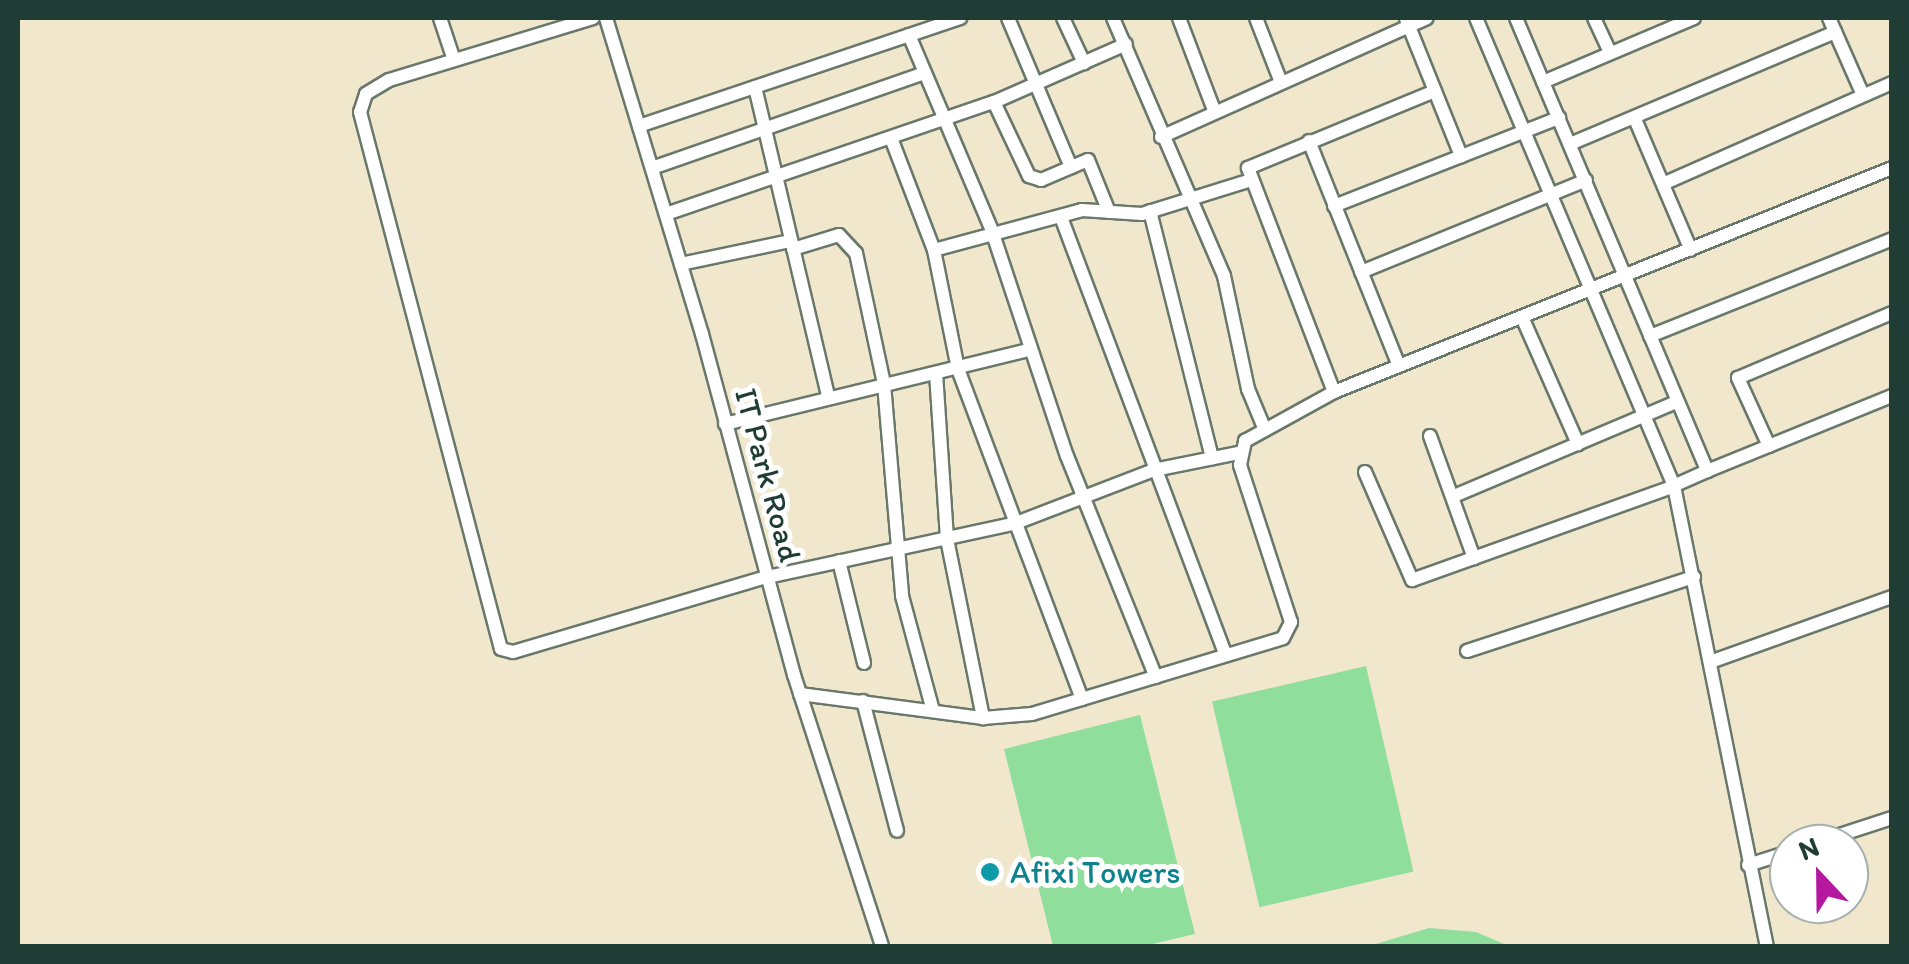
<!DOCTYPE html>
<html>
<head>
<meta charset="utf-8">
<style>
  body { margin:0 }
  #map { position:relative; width:1909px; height:964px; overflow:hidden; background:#f1e7cd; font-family:Itim,sans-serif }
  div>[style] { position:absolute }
  .green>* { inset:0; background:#90de9c; transform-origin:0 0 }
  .roads { filter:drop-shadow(2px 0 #68786a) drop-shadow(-2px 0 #68786a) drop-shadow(0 2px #68786a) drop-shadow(0 -2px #68786a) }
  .street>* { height:12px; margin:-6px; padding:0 6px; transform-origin:6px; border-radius:6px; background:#fff }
  .dots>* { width:28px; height:28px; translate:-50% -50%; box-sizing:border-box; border:5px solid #fff; border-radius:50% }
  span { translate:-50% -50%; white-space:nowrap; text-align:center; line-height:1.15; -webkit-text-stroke:10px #fff; paint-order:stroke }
  .street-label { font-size:32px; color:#1f3d34 }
  .culture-label { font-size:32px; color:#0d838f }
  .left { translate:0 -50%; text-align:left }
  .frame { position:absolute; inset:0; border:20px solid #1f3d34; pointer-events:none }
  .north { position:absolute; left:1769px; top:824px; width:100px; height:100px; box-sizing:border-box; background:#fff; border:2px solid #a5b1ae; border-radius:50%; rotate:338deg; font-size:28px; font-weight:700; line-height:40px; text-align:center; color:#1f3d34 }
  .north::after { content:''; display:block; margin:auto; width:35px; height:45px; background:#b5179e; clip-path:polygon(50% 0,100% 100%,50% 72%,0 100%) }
</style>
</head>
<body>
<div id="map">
  <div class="green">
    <i style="left:1366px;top:666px;width:211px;height:158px;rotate:77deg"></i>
    <i style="clip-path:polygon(1140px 715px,1195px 934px,1144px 946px,1053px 946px,1004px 749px)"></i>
    <i style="clip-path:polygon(1429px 928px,1476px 932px,1509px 946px,1369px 946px)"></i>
  </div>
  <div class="roads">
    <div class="street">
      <i style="left:440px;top:18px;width:44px;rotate:71.6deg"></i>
      <i style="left:593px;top:18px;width:213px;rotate:163.1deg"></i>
      <i style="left:389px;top:80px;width:27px;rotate:149deg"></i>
      <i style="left:366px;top:94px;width:19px;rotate:108deg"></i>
      <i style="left:360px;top:112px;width:555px;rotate:75.29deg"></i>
      <i style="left:501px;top:649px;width:12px;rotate:14deg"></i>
      <i style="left:513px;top:652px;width:265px;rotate:-16.5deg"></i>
      <i style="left:767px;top:577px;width:255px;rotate:-12.2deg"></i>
      <i style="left:1016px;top:523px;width:148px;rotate:-21deg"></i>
      <i style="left:1154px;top:470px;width:86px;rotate:-11.4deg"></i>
      <i style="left:606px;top:18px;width:330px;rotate:73.1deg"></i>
      <i style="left:702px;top:334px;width:353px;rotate:74.9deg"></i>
      <i style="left:794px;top:675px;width:285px;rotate:72deg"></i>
      <i style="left:1008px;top:18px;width:162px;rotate:67.1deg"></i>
      <i style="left:1063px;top:18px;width:50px;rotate:65deg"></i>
      <i style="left:1113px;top:18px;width:281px;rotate:66.7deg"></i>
      <i style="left:1224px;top:276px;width:116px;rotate:78deg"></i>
      <i style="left:1248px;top:389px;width:44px;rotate:67.5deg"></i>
      <i style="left:1179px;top:18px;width:98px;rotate:69.2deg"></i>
      <i style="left:1256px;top:18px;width:66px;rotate:68.8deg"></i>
      <i style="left:1516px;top:18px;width:492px;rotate:67.1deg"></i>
      <i style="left:1707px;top:471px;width:36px;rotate:156deg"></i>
      <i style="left:1674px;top:486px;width:469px;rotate:78.6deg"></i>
      <i style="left:1594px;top:18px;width:38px;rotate:65deg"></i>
      <i style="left:1829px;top:18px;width:84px;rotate:66.2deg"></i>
      <i style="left:1406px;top:19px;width:148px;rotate:68.1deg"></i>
      <i style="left:909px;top:35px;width:213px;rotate:67deg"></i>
      <i style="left:992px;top:231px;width:237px;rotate:71.6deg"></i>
      <i style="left:1067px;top:456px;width:238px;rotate:68.1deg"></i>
      <i style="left:1543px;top:82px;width:164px;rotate:-23deg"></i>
      <i style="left:755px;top:87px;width:318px;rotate:76.7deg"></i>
      <i style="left:994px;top:102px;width:82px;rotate:64.7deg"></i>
      <i style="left:1029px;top:176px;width:13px;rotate:18deg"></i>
      <i style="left:1041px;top:180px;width:51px;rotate:-23.1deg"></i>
      <i style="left:1088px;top:160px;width:56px;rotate:68deg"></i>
      <i style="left:1635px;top:119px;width:142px;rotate:66.9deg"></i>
      <i style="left:639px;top:126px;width:339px;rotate:-18.6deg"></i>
      <i style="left:1161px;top:137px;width:291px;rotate:-24.1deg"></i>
      <i style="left:891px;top:138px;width:120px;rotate:69deg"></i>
      <i style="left:1309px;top:141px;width:242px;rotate:68.2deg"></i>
      <i style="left:1570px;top:144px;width:288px;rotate:-22.9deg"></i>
      <i style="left:652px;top:168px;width:289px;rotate:-19.2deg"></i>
      <i style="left:1665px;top:183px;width:248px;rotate:-23.8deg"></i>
      <i style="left:1334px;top:206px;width:242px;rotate:-21.4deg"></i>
      <i style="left:1150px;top:211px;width:255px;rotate:75.9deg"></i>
      <i style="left:666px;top:214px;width:347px;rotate:-18.9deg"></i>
      <i style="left:994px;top:102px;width:144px;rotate:-23.7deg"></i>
      <i style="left:1061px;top:217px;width:467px;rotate:69.4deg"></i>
      <i style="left:793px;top:249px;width:48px;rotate:-16.9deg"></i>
      <i style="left:839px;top:235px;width:25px;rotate:47deg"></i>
      <i style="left:856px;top:253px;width:134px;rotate:77.9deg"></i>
      <i style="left:884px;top:384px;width:213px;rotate:85.1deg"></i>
      <i style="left:902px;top:596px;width:119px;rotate:74.9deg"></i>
      <i style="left:681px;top:264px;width:111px;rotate:-11.9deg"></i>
      <i style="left:1361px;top:272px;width:243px;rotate:-22.2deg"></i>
      <i style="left:1522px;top:317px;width:139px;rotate:66.2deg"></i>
      <i style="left:1650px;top:336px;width:261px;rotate:-21.8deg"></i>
      <i style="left:936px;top:373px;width:166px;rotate:86.2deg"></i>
      <i style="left:947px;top:539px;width:183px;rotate:78.6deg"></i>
      <i style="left:1334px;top:392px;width:240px;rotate:-111deg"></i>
      <i style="left:1248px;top:168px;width:202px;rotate:-22.4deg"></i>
      <i style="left:725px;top:424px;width:312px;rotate:-13.7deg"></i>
      <i style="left:1430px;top:436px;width:130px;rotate:70.2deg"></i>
      <i style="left:1769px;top:446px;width:75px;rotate:-114.5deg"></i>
      <i style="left:1738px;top:378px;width:167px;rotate:-22.9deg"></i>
      <i style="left:1707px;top:471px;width:200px;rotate:-22.1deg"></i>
      <i style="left:1365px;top:472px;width:118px;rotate:66.5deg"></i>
      <i style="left:1412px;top:580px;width:278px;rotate:-19.7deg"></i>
      <i style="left:1674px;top:486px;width:508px;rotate:-112.93deg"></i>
      <i style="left:1454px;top:496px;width:242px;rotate:-22.9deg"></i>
      <i style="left:839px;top:561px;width:105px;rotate:76.2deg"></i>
      <i style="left:1467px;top:651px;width:239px;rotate:-18.1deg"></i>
      <i style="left:1713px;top:661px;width:190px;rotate:-19.7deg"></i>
      <i style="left:800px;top:694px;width:185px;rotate:7.5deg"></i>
      <i style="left:983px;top:718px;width:49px;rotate:-4.7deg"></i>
      <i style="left:1032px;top:714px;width:262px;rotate:-16.8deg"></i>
      <i style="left:1283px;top:638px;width:18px;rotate:-63deg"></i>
      <i style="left:1291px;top:622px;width:165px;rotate:-108deg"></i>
      <i style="left:1240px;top:465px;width:25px;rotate:-78deg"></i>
      <i style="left:1245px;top:441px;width:102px;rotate:-28.8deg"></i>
      <i style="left:1334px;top:392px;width:601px;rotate:-21.87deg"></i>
      <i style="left:1082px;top:699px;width:353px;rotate:-110.6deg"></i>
      <i style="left:958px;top:369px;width:121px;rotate:-101.4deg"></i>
      <i style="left:934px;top:250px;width:153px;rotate:-15.1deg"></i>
      <i style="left:1082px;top:210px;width:60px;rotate:3.8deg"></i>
      <i style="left:1142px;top:214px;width:111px;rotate:-17.3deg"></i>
      <i style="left:863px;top:701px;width:134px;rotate:75.3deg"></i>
      <i style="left:1812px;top:844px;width:84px;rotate:-18deg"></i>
      <i style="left:1748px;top:865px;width:43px;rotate:-17.6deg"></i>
    </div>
  </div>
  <div class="dots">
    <i style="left:990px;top:872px;background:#0f9aa8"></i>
  </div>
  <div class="street-label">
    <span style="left:768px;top:475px;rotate:75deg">IT Park Road</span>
  </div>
  <div class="culture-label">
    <span class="left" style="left:1010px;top:872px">Afixi Towers</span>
  </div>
  <div class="frame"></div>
  <div class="north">N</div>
</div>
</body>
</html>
